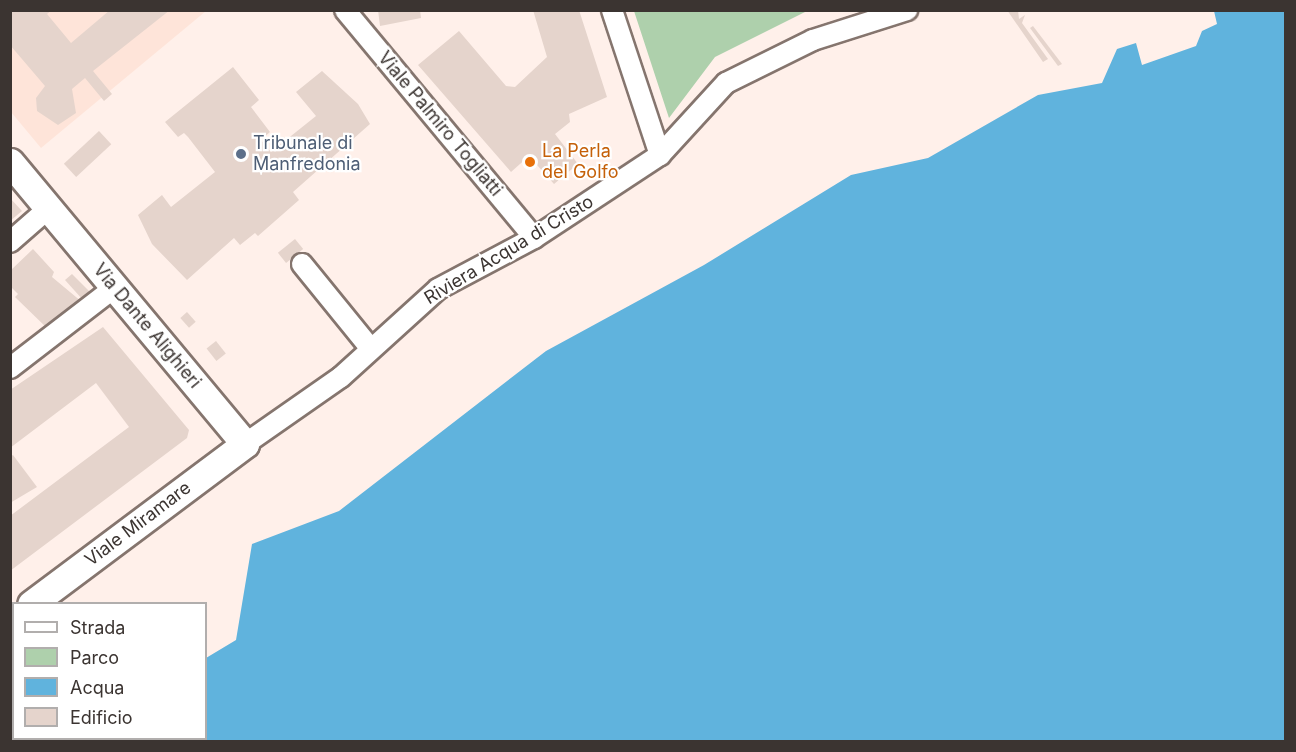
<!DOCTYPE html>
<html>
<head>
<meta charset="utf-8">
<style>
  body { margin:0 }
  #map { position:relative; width:1296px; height:752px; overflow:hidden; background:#fff0ea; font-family:Inter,sans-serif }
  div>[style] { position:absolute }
  .built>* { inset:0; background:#fee4d9 }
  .green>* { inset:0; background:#aed0ac }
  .water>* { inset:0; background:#60b3dd }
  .building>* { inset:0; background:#e5d4cc; transform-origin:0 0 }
  .roads { filter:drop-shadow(2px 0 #85756e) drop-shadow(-2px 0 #85756e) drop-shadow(0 2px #85756e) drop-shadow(0 -2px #85756e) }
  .street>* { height:20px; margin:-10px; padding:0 10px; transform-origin:10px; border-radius:10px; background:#fff }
  .secondary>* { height:27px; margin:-13.5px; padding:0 13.5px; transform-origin:13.5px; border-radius:13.5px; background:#fff }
  .dots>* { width:16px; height:16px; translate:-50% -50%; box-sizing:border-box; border:3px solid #fff; border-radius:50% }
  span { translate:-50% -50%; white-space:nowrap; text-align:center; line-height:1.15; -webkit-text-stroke:4.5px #fff; paint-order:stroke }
  .street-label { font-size:18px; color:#3b3431 }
  .service-label { font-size:18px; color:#4e5e75 }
  .left { translate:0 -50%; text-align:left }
  .food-label { font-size:18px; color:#c56008 }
  .frame { position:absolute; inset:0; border:12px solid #3b3431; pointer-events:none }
  .legend { position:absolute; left:12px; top:602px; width:195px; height:138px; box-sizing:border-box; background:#fff; border:2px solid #b1aead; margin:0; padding:8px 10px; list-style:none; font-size:18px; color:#3b3431 }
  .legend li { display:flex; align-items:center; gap:12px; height:30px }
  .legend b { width:30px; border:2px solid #b1aead }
</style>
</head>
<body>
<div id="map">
  <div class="built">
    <i style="clip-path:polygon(10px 11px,206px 11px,41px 148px,11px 112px)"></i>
  </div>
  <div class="green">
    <i style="clip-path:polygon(634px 11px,634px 10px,807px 11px,715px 57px,669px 118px)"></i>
  </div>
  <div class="water">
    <i style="clip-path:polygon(1214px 11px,1285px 11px,1285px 741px,29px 741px,206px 738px,206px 658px,236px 640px,252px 544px,339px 511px,546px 351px,704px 265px,851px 175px,928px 158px,1038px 95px,1102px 83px,1117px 49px,1136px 43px,1142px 65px,1196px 46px,1202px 31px,1217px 24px)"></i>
  </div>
  <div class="building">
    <i style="clip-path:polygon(10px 10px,52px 10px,47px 14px,71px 43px,110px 10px,170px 10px,93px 71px,112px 94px,104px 101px,85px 78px,72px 89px,76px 113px,58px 125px,37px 111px,36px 98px,45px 86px,10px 45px)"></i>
    <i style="clip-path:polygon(378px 10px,420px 10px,421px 18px,380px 26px)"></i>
    <i style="clip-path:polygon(533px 10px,579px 10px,607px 97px,569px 114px,570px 122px,555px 134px,578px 164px,554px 184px,529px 156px,511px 172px,418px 65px,459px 31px,506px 86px,515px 87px,547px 57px)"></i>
    <i style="clip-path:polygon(1007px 10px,1018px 10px,1019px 19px,1025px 15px,1022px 23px,1048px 59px,1043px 62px)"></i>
    <i style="clip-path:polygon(1033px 26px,1062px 64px,1058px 66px,1030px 28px)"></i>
    <i style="clip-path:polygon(233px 67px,259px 100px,251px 107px,270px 132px,261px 140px,271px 152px,316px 116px,296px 92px,322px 71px,358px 104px,370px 124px,293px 192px,299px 200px,258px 236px,255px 233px,240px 245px,234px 238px,187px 280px,152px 244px,138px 215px,162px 195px,171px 207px,215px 172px,188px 137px,184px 133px,178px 137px,165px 122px)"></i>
    <i style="left:99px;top:131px;width:18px;height:48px;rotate:47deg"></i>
    <i style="clip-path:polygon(10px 198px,22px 211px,10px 221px)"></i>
    <i style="left:295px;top:239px;width:13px;height:22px;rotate:51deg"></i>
    <i style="clip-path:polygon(33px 249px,54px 272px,52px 277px,82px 302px,50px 331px,15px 297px,18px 294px,10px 286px,10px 271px)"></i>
    <i style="clip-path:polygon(72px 274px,91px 293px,83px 300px,65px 280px)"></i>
    <i style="left:187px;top:312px;width:13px;height:9px;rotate:48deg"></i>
    <i style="clip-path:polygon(103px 327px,189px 430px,187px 438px,10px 571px,10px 516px,129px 427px,96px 383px,10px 448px,10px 390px)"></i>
    <i style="left:216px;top:341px;width:16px;height:12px;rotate:52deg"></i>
    <i style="clip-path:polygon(13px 455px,37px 487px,10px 503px,10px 457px)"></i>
  </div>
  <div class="roads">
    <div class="street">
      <i style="left:345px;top:10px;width:296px;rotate:50.3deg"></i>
      <i style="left:612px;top:10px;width:153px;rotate:71.7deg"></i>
      <i style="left:10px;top:242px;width:52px;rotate:-41.1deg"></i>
      <i style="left:302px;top:264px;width:109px;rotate:50.9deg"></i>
      <i style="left:10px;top:368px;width:133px;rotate:-37.6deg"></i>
      <i style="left:245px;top:444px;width:117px;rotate:-34.9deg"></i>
      <i style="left:341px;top:377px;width:131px;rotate:-42.2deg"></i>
      <i style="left:438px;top:289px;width:109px;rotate:-28deg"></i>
      <i style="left:534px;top:238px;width:151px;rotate:-33.4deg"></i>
      <i style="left:660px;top:155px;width:98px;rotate:-47.5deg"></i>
      <i style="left:726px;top:83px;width:97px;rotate:-26.3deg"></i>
      <i style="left:813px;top:40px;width:99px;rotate:-17.7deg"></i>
    </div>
    <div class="secondary">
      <i style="left:10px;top:162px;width:367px;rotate:50.2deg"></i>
      <i style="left:245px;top:444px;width:267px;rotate:143.2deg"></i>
      <i style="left:10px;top:619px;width:4px;rotate:-27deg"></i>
    </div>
  </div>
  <div class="dots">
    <i style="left:241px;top:154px;background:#5c6f8a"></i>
    <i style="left:530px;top:162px;background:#e8710a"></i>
  </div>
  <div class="street-label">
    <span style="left:440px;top:124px;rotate:50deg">Viale Palmiro Togliatti</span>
    <span style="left:509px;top:250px;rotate:-31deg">Riviera Acqua di Cristo</span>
    <span style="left:147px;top:326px;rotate:50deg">Via Dante Alighieri</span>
    <span style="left:138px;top:524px;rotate:-37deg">Viale Miramare</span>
  </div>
  <div class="service-label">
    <span class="left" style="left:253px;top:154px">Tribunale di<br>Manfredonia</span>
  </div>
  <div class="food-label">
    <span class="left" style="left:542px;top:162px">La Perla<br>del Golfo</span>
  </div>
  <div class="frame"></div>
  <ul class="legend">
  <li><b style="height:8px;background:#fff"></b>Strada</li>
  <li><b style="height:16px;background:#aed0ac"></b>Parco</li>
  <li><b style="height:16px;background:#60b3dd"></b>Acqua</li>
  <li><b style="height:16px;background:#e5d4cc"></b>Edificio</li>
  </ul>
</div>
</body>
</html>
